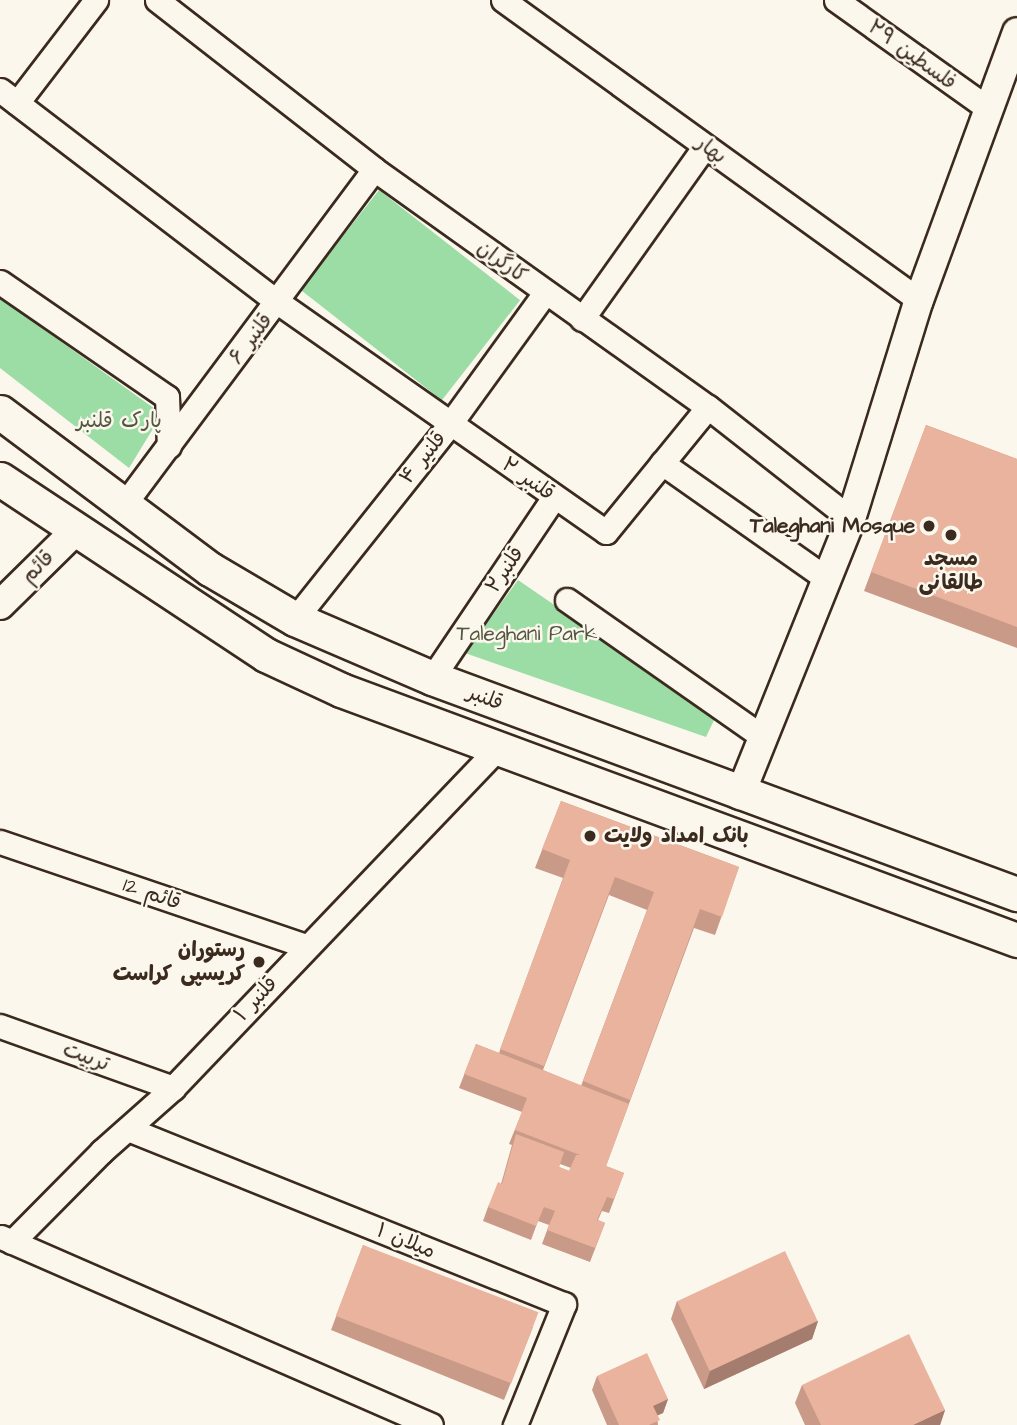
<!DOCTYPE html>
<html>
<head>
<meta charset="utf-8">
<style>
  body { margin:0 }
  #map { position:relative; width:1017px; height:1425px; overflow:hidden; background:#fbf7ec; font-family:"Architects Daughter","Playpen Sans Arabic",sans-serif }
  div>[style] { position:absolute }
  .green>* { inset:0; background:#9cdca5; transform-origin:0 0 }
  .roads { filter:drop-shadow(2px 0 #3b2a1e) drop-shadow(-2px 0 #3b2a1e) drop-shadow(0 2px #3b2a1e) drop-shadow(0 -2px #3b2a1e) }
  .minor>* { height:23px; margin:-11.5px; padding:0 11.5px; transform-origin:11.5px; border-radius:11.5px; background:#fbf7ec }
  .tertiary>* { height:28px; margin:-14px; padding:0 14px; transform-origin:14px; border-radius:14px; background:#fbf7ec }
  .secondary>* { height:33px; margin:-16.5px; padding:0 16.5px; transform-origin:16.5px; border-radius:16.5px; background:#fbf7ec }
  .wall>* { inset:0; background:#c99a88 }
  .shaded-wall>* { inset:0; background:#a47d6f }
  .building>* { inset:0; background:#eab39e; transform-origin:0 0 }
  .dots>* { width:19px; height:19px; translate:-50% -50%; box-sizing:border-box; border:4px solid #fbf7ec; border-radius:50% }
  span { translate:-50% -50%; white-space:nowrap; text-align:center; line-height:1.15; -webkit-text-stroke:5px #fbf7ec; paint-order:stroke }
  .street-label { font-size:21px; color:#3b2a1e }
  .park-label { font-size:21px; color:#535640 }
  .poi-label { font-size:21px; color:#3b2a1e; font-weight:700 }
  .right { translate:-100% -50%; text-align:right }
  .left { translate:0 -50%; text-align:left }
</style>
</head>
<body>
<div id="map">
  <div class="green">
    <i style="left:379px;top:190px;width:179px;height:127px;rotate:38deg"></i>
    <i style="clip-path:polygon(0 298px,162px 414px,129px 468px,0 368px)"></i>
    <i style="clip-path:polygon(518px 580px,716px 716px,706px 737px,465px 653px)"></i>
  </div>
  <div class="roads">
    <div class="minor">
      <i style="left:157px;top:0;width:275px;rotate:37.9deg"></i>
      <i style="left:374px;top:169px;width:410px;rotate:35.5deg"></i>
      <i style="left:708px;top:407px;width:182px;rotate:38.1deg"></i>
      <i style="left:503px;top:0;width:513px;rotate:35.8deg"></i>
      <i style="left:836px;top:0;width:188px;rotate:35.5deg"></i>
      <i style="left:0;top:90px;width:351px;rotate:37.4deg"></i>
      <i style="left:279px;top:303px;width:399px;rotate:35deg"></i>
      <i style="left:606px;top:532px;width:161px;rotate:-50.8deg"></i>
      <i style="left:17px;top:103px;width:130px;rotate:-52.5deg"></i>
      <i style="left:0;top:282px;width:203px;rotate:34.6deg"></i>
      <i style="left:167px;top:397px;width:49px;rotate:87.7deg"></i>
      <i style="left:582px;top:319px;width:212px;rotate:-54.6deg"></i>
      <i style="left:662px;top:463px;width:202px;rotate:35.1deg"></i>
      <i style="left:123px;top:506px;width:420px;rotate:-53.3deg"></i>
      <i style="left:567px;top:600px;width:239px;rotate:35deg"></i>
      <i style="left:295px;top:619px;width:249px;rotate:-51.5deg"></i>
      <i style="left:450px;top:424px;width:162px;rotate:-54.1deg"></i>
      <i style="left:432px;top:678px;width:218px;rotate:-56deg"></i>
      <i style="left:0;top:842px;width:322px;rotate:18.8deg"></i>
      <i style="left:0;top:1026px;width:184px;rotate:19.7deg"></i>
      <i style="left:128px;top:1129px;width:470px;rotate:21.9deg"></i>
      <i style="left:564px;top:1304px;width:131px;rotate:112deg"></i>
      <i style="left:1px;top:1237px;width:469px;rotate:23.6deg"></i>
      <i style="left:12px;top:1242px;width:128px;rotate:-45.3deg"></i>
      <i style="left:102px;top:1151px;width:95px;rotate:-41.6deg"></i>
      <i style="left:173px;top:1088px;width:468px;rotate:-46.3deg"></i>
    </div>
    <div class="tertiary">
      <i style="left:0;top:605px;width:108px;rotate:-44.6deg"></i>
      <i style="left:740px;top:795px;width:297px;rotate:-68.1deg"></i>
      <i style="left:851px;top:519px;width:229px;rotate:-72.8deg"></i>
      <i style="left:919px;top:300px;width:285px;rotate:-69.9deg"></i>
    </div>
    <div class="secondary">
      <i style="left:0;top:412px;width:262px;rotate:36.8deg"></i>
      <i style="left:210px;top:569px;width:99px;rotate:30.5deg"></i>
      <i style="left:295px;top:619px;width:149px;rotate:23.3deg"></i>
      <i style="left:432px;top:678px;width:624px;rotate:20.27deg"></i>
      <i style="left:0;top:479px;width:319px;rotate:33.5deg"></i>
      <i style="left:266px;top:655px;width:83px;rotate:25deg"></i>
      <i style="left:341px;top:690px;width:721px;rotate:20.3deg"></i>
    </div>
  </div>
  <div class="wall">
    <i style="clip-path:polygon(926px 425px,1017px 459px,1017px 648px,864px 591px)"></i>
    <i style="clip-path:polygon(evenodd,561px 801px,739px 867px,715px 935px,694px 928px,606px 1166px,624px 1173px,609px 1213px,602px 1211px,598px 1220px,605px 1223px,590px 1262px,542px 1244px,549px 1225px,538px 1221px,531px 1240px,483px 1221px,488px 1207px,501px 1184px,512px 1145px,509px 1144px,522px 1112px,459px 1088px,476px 1044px,499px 1053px,563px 878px,535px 868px,561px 801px,609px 895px,647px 910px,581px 1086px,543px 1070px,609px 895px,561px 801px,560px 1164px,571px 1168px,569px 1171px,559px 1167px,560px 1164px)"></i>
    <i style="clip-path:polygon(363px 1245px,533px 1327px,504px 1400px,331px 1330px)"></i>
    <i style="clip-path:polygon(677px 1301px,818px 1321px,812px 1339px,704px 1389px,671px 1319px)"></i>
    <i style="clip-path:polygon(597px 1376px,668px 1399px,663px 1413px,657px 1415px,658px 1425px,607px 1425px,592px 1390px)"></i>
    <i style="clip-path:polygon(802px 1385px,945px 1410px,940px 1425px,805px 1425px,795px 1403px)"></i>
  </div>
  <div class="shaded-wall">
    <i style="clip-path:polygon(818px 1321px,812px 1339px,704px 1389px,710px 1371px)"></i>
    <i style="clip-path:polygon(668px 1399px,663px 1413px,648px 1420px,653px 1406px)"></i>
    <i style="clip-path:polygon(945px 1410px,940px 1425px,913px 1425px)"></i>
  </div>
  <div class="building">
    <i style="clip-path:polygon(926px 425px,1017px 459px,1017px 627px,871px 572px)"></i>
    <i style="clip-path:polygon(561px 801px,739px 867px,722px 917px,700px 909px,630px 1100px,583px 1081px,654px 892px,615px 877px,544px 1066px,500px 1049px,570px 860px,542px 849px)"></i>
    <i style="clip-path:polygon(476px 1044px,629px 1104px,606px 1166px,624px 1173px,614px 1199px,607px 1197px,597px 1220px,605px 1223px,595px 1248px,547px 1230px,555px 1211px,544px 1207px,536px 1226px,488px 1207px,498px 1182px,502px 1184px,516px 1134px,564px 1152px,559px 1167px,569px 1171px,576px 1155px,580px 1155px,515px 1130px,527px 1098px,464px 1074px)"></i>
    <i style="left:363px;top:1245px;width:188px;height:76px;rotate:21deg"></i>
    <i style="left:785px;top:1251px;width:77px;height:119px;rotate:65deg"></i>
    <i style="clip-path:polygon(909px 1334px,945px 1410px,913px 1425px,821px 1425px,802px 1385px)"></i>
    <i style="clip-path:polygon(647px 1353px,668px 1399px,653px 1406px,660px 1420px,649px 1425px,619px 1425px,597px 1376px)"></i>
  </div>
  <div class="dots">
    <i style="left:929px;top:526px;background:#3b2a1e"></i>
    <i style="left:951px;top:535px;background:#3b2a1e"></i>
    <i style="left:590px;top:836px;background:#3b2a1e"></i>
    <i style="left:259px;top:962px;background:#3b2a1e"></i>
  </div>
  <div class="street-label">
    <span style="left:912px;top:55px;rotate:36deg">فلسطین ۲۹</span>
    <span style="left:711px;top:150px;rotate:36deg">بهار</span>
    <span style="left:502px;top:262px;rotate:36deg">کارگران</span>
    <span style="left:251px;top:339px;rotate:-53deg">قلنبر ۶</span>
    <span style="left:423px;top:458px;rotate:-51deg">قلنیر ۴</span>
    <span style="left:528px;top:479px;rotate:35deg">قلنبر ۲</span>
    <span style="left:38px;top:567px;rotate:-45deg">قائم</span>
    <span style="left:505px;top:570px;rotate:-56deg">قلنبر۲</span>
    <span style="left:485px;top:698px;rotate:21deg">قلنبر</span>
    <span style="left:152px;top:894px;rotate:19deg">قائم 12</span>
    <span style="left:256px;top:999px;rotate:-47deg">قلنبر ۱</span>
    <span style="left:86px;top:1057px;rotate:20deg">تربیت</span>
    <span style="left:406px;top:1241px;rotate:22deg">میلان ۱</span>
  </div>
  <div class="park-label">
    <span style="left:119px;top:421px">پارک قلنبر</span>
    <span style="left:527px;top:634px">Taleghani Park</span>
  </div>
  <div class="poi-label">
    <span class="right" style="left:915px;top:526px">Taleghani Mosque</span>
    <span style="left:951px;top:571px">مسجد<br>طالقانی</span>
    <span class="left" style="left:604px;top:836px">بانک امداد ولایت</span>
    <span class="right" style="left:245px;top:962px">رستوران<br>کریسپی کراست</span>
  </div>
</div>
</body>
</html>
